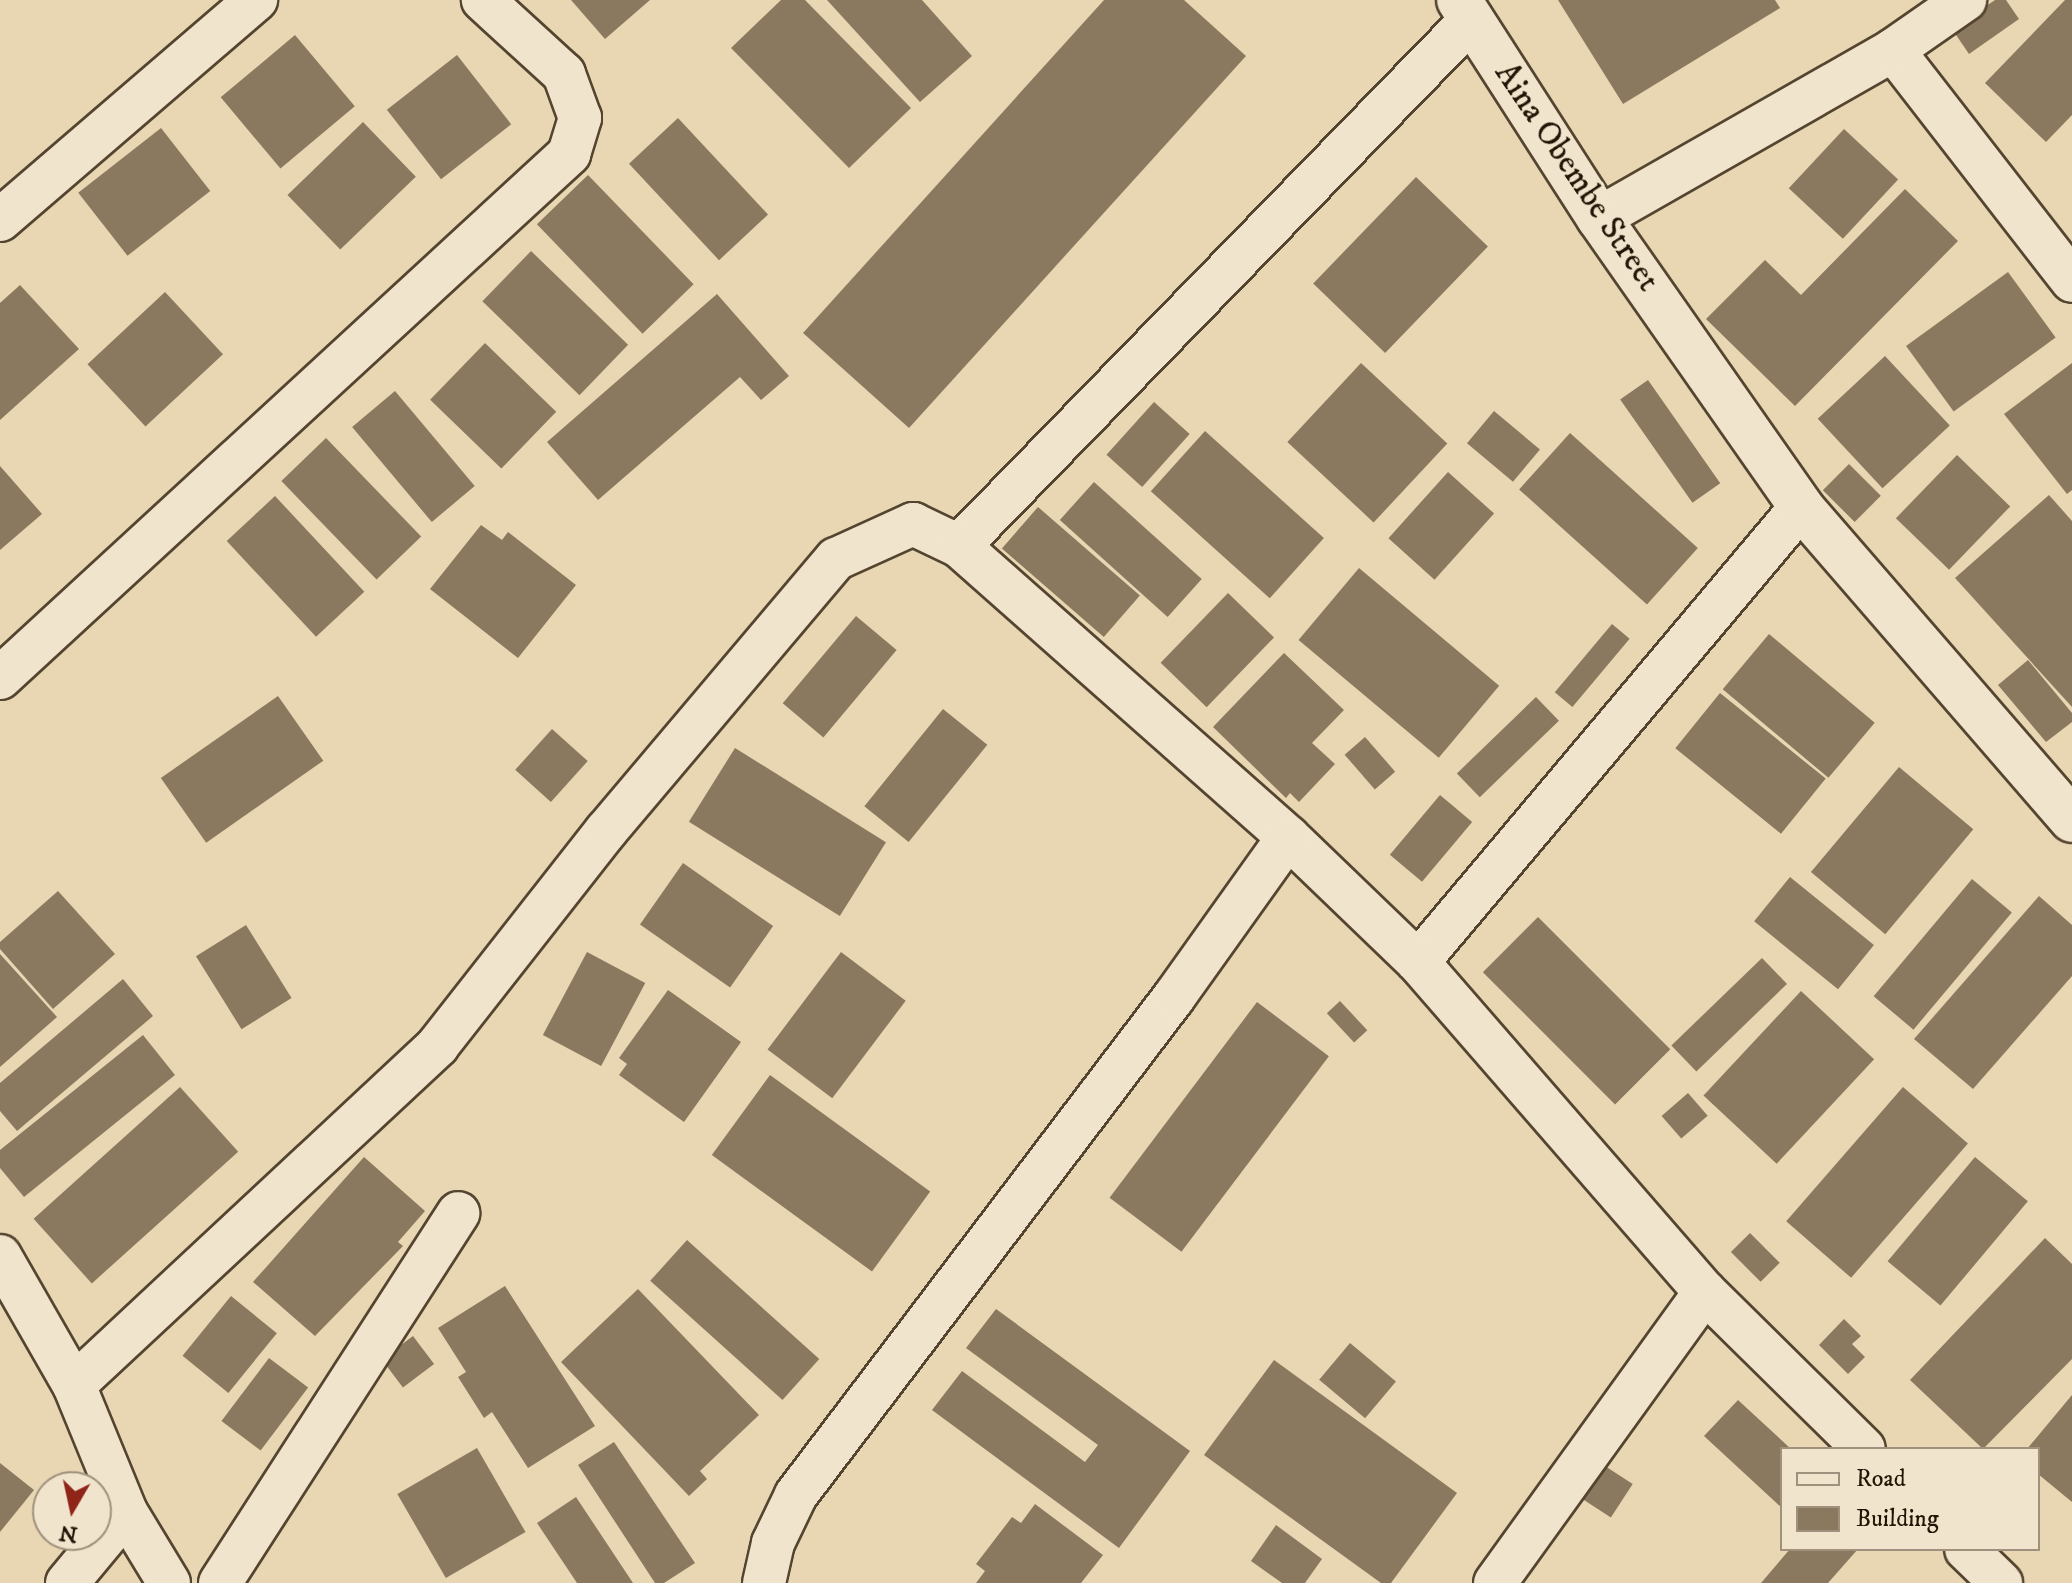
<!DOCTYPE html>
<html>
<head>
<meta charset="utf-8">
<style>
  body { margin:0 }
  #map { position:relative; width:2072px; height:1583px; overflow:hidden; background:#e9d6b2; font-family:"IM FELL DW Pica",serif }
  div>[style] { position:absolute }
  .building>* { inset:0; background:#8a795f; transform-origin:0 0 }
  .roads { filter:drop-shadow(2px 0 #544530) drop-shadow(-2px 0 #544530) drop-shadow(0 2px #544530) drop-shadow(0 -2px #544530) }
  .minor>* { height:42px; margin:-21px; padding:0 21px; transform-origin:21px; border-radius:21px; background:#f1e4cd }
  .tertiary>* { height:44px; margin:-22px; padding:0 22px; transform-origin:22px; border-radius:22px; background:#f1e4cd }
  span { translate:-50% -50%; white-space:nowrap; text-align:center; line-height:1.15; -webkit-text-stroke:6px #f1e4cd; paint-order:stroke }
  .street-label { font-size:34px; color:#231505 }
  .legend { position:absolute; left:1780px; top:1447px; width:260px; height:104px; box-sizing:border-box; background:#f1e4cd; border:2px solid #9f917d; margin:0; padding:10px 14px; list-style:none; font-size:24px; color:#231505 }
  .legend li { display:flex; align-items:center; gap:16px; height:40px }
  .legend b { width:40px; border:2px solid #9f917d }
  .north { position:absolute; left:32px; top:1471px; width:80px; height:80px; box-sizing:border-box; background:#f1e4cd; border:2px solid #9f917d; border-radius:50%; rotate:189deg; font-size:22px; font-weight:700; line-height:32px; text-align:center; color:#231505 }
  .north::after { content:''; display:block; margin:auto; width:28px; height:36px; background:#8f2418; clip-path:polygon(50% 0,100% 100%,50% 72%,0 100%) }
</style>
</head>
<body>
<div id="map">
  <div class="building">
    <i style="clip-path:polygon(571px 0,650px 0,605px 39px)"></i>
    <i style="clip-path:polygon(781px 0,805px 0,911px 108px,849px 168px,731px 48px)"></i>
    <i style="clip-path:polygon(827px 0,922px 0,972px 56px,920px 102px)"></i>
    <i style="clip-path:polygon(1104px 0,1184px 0,1246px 56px,909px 428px,803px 333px)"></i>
    <i style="clip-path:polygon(1558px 0,1775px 0,1780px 8px,1623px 104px)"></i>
    <i style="clip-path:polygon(1995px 0,2006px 0,2019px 19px,1969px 54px,1952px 29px)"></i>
    <i style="clip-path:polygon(2065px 0,2072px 0,2072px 115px,2046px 142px,1985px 83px)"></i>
    <i style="left:295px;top:35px;width:93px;height:97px;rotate:50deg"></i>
    <i style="left:457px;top:55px;width:88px;height:89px;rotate:52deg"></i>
    <i style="left:678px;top:118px;width:132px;height:67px;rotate:47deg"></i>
    <i style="left:363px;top:122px;width:76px;height:105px;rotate:46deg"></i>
    <i style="left:161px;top:128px;width:80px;height:105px;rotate:52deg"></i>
    <i style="left:1844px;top:129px;width:74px;height:81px;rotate:43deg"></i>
    <i style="left:588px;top:175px;width:152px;height:71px;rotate:46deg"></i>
    <i style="left:1416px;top:177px;width:100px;height:148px;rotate:44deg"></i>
    <i style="clip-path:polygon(1905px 189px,1958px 241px,1795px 406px,1706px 319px,1765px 260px,1801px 295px)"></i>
    <i style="left:531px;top:251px;width:135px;height:70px;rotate:44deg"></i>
    <i style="left:2008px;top:272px;width:81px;height:126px;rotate:54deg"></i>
    <i style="clip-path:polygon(20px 285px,79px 349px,0 420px,0 303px)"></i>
    <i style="left:165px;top:292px;width:85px;height:106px;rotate:47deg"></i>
    <i style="clip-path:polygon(717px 294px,789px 376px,761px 400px,740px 377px,598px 500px,547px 442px)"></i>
    <i style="left:485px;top:343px;width:99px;height:79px;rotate:44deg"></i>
    <i style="left:1885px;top:356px;width:95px;height:92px;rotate:47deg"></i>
    <i style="left:1361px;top:363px;width:118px;height:108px;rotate:43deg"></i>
    <i style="clip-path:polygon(2072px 363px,2072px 490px,2067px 494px,2004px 414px)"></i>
    <i style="left:1648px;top:380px;width:126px;height:34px;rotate:55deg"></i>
    <i style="left:395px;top:391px;width:124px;height:56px;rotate:50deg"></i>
    <i style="left:1154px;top:402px;width:48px;height:71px;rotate:42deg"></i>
    <i style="left:1494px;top:411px;width:60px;height:42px;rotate:40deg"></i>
    <i style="left:1205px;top:431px;width:160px;height:81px;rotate:42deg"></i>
    <i style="left:1570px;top:433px;width:172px;height:76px;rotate:42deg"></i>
    <i style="left:326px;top:438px;width:137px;height:62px;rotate:46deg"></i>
    <i style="left:1957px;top:455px;width:74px;height:88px;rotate:44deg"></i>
    <i style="left:1849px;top:464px;width:45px;height:37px;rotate:45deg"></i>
    <i style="clip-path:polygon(0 466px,42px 514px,0 550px)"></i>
    <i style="left:1448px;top:472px;width:62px;height:89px;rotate:42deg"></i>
    <i style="left:1094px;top:482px;width:145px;height:51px;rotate:42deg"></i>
    <i style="clip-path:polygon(2049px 495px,2072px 521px,2072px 707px,1955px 578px)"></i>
    <i style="left:275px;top:496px;width:131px;height:66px;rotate:47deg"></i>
    <i style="left:1038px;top:507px;width:135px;height:55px;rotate:41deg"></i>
    <i style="clip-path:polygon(481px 525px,502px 540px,508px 532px,576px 585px,518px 658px,430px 589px)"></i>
    <i style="left:1359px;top:568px;width:183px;height:94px;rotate:40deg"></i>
    <i style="left:1228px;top:593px;width:64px;height:97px;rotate:44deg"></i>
    <i style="left:856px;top:616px;width:53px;height:114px;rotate:40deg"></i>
    <i style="left:1612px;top:624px;width:23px;height:89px;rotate:40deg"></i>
    <i style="left:1769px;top:634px;width:138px;height:72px;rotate:40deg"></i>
    <i style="clip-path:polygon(1284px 653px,1344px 710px,1312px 743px,1335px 764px,1299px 802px,1290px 793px,1286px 798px,1213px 727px)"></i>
    <i style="clip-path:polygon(2028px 660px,2072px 713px,2072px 722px,2046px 742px,1998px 685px)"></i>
    <i style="left:1720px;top:693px;width:136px;height:71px;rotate:39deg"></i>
    <i style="left:278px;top:696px;width:79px;height:143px;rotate:55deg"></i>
    <i style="left:1536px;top:697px;width:33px;height:110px;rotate:46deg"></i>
    <i style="left:943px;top:709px;width:57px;height:125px;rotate:39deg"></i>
    <i style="left:552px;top:729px;width:48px;height:55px;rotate:42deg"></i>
    <i style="left:1365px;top:737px;width:46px;height:27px;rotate:49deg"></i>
    <i style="left:735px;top:748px;width:178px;height:87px;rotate:32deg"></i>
    <i style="left:1899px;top:767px;width:97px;height:137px;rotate:40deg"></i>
    <i style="left:1440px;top:795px;width:42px;height:78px;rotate:40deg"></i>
    <i style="left:683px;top:863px;width:110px;height:75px;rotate:35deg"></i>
    <i style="left:1790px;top:877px;width:108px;height:57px;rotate:39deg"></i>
    <i style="left:1972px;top:879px;width:52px;height:153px;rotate:40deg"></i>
    <i style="clip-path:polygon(58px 891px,115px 954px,53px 1009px,0 949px,0 942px)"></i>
    <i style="clip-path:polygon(2039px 896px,2072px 925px,2072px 976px,1973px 1089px,1914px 1039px)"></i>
    <i style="left:1538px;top:917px;width:187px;height:78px;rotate:45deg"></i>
    <i style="left:246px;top:925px;width:86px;height:59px;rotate:58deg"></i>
    <i style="left:587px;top:952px;width:66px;height:94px;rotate:28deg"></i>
    <i style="left:841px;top:952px;width:81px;height:122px;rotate:37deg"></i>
    <i style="clip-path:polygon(0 954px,57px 1017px,0 1067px)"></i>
    <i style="left:1762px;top:958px;width:36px;height:126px;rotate:46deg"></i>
    <i style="clip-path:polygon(123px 979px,153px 1016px,17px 1131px,0 1111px,0 1083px)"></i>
    <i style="clip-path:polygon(668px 990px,741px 1042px,684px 1122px,619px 1075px,627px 1064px,619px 1058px)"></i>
    <i style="left:1801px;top:991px;width:100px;height:143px;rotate:43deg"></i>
    <i style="left:1340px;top:1001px;width:40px;height:18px;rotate:47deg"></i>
    <i style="left:1257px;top:1002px;width:90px;height:245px;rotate:37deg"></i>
    <i style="clip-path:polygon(143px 1035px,175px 1075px,24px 1197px,0 1168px,0 1150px)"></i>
    <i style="left:770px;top:1075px;width:198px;height:99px;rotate:36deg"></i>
    <i style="left:180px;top:1087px;width:87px;height:197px;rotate:48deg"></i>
    <i style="left:1903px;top:1087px;width:86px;height:178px;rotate:41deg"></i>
    <i style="left:1688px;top:1093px;width:30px;height:35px;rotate:49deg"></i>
    <i style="clip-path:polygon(364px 1157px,425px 1211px,398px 1242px,403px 1246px,315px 1336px,253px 1282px)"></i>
    <i style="left:1975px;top:1157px;width:69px;height:136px;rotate:40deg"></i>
    <i style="left:1750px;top:1233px;width:42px;height:27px;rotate:45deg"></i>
    <i style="clip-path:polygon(2045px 1238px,2072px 1264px,2072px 1359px,1983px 1449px,1910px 1380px)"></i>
    <i style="left:687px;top:1240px;width:178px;height:55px;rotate:42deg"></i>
    <i style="clip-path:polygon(505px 1286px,595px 1426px,528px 1468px,492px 1412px,484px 1418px,458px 1377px,466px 1372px,438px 1328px)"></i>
    <i style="clip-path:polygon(638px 1289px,759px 1415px,700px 1471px,707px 1479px,689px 1496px,561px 1362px)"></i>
    <i style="left:231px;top:1296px;width:59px;height:77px;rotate:39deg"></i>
    <i style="clip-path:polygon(996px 1309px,1190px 1451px,1119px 1548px,932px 1410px,962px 1371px,1085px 1462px,1098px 1445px,966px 1348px)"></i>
    <i style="clip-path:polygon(1844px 1319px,1861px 1336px,1852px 1344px,1865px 1357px,1848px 1374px,1819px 1345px)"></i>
    <i style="left:413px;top:1336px;width:35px;height:39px;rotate:53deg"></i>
    <i style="left:1350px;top:1343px;width:60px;height:48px;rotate:40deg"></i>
    <i style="left:269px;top:1358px;width:49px;height:79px;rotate:37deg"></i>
    <i style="clip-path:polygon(1274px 1360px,1457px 1493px,1391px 1583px,1381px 1583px,1204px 1455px)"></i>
    <i style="clip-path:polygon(2072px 1395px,2072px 1502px,2038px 1474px,2038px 1449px,2027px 1449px)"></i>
    <i style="clip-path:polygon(1738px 1400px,1791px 1449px,1782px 1449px,1782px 1508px,1704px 1436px)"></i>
    <i style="clip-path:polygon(614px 1442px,695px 1563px,664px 1583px,655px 1583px,578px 1465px)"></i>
    <i style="left:477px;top:1448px;width:97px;height:92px;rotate:60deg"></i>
    <i style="clip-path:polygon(0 1463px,34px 1490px,0 1532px)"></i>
    <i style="left:1605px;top:1466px;width:33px;height:40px;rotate:33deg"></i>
    <i style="clip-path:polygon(576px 1497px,633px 1583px,577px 1583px,537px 1523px)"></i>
    <i style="clip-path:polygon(1035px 1504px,1103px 1555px,1081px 1583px,976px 1583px,985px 1571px,976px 1564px,1012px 1517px,1021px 1523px)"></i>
    <i style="clip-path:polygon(1276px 1525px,1322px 1559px,1305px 1583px,1282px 1583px,1251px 1561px)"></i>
    <i style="clip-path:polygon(1790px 1549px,1858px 1549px,1828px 1583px,1761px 1583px)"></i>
  </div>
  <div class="roads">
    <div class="minor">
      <i style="left:1893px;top:50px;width:292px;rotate:52.2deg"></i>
      <i style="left:1599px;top:218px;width:339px;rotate:-29.7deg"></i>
      <i style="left:1893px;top:50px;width:88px;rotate:-34.8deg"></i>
      <i style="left:0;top:220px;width:338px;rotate:-40.7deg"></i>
      <i style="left:959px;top:546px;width:735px;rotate:-45.77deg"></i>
      <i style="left:0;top:678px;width:774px;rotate:-42.64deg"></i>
      <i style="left:569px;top:154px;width:38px;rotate:-73deg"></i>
      <i style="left:580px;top:118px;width:47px;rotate:-110deg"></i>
      <i style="left:564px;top:74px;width:110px;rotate:-137.6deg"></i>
      <i style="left:1418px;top:962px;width:595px;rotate:-49.91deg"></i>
      <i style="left:0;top:1256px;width:149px;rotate:60.2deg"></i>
      <i style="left:74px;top:1385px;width:137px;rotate:67.7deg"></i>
      <i style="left:126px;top:1512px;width:83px;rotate:58.8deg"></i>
      <i style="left:74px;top:1385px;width:498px;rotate:-43deg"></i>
      <i style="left:438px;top:1045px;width:272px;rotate:-51.9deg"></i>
      <i style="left:606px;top:831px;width:356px;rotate:-49.8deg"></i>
      <i style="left:836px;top:559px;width:85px;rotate:-24.4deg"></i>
      <i style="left:913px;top:524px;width:51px;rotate:25.6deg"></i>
      <i style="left:959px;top:546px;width:439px;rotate:41.5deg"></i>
      <i style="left:1288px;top:837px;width:180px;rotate:43.9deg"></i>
      <i style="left:1418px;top:962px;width:437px;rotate:49deg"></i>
      <i style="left:1705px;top:1292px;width:223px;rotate:44.6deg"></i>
      <i style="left:1966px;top:1549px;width:49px;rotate:44.2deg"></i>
      <i style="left:67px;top:1583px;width:92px;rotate:-50.3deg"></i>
      <i style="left:220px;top:1583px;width:440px;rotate:-57.2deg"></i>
      <i style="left:764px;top:1583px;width:41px;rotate:-77.3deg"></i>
      <i style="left:773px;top:1543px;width:53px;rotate:-64.4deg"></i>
      <i style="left:796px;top:1495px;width:625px;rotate:-52.8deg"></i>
      <i style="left:1174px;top:997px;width:196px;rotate:-54.5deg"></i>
      <i style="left:1495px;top:1583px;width:359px;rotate:-54.2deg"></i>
    </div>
    <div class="tertiary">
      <i style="left:1459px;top:0;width:259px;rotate:57.3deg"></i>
      <i style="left:1599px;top:218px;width:353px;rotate:55deg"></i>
      <i style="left:1801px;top:507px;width:414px;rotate:49.1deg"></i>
    </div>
  </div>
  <div class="street-label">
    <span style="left:1577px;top:177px;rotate:56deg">Aina Obembe Street</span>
  </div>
  <ul class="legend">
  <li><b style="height:10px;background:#f1e4cd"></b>Road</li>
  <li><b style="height:22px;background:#8a795f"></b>Building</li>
  </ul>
  <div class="north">N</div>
</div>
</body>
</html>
